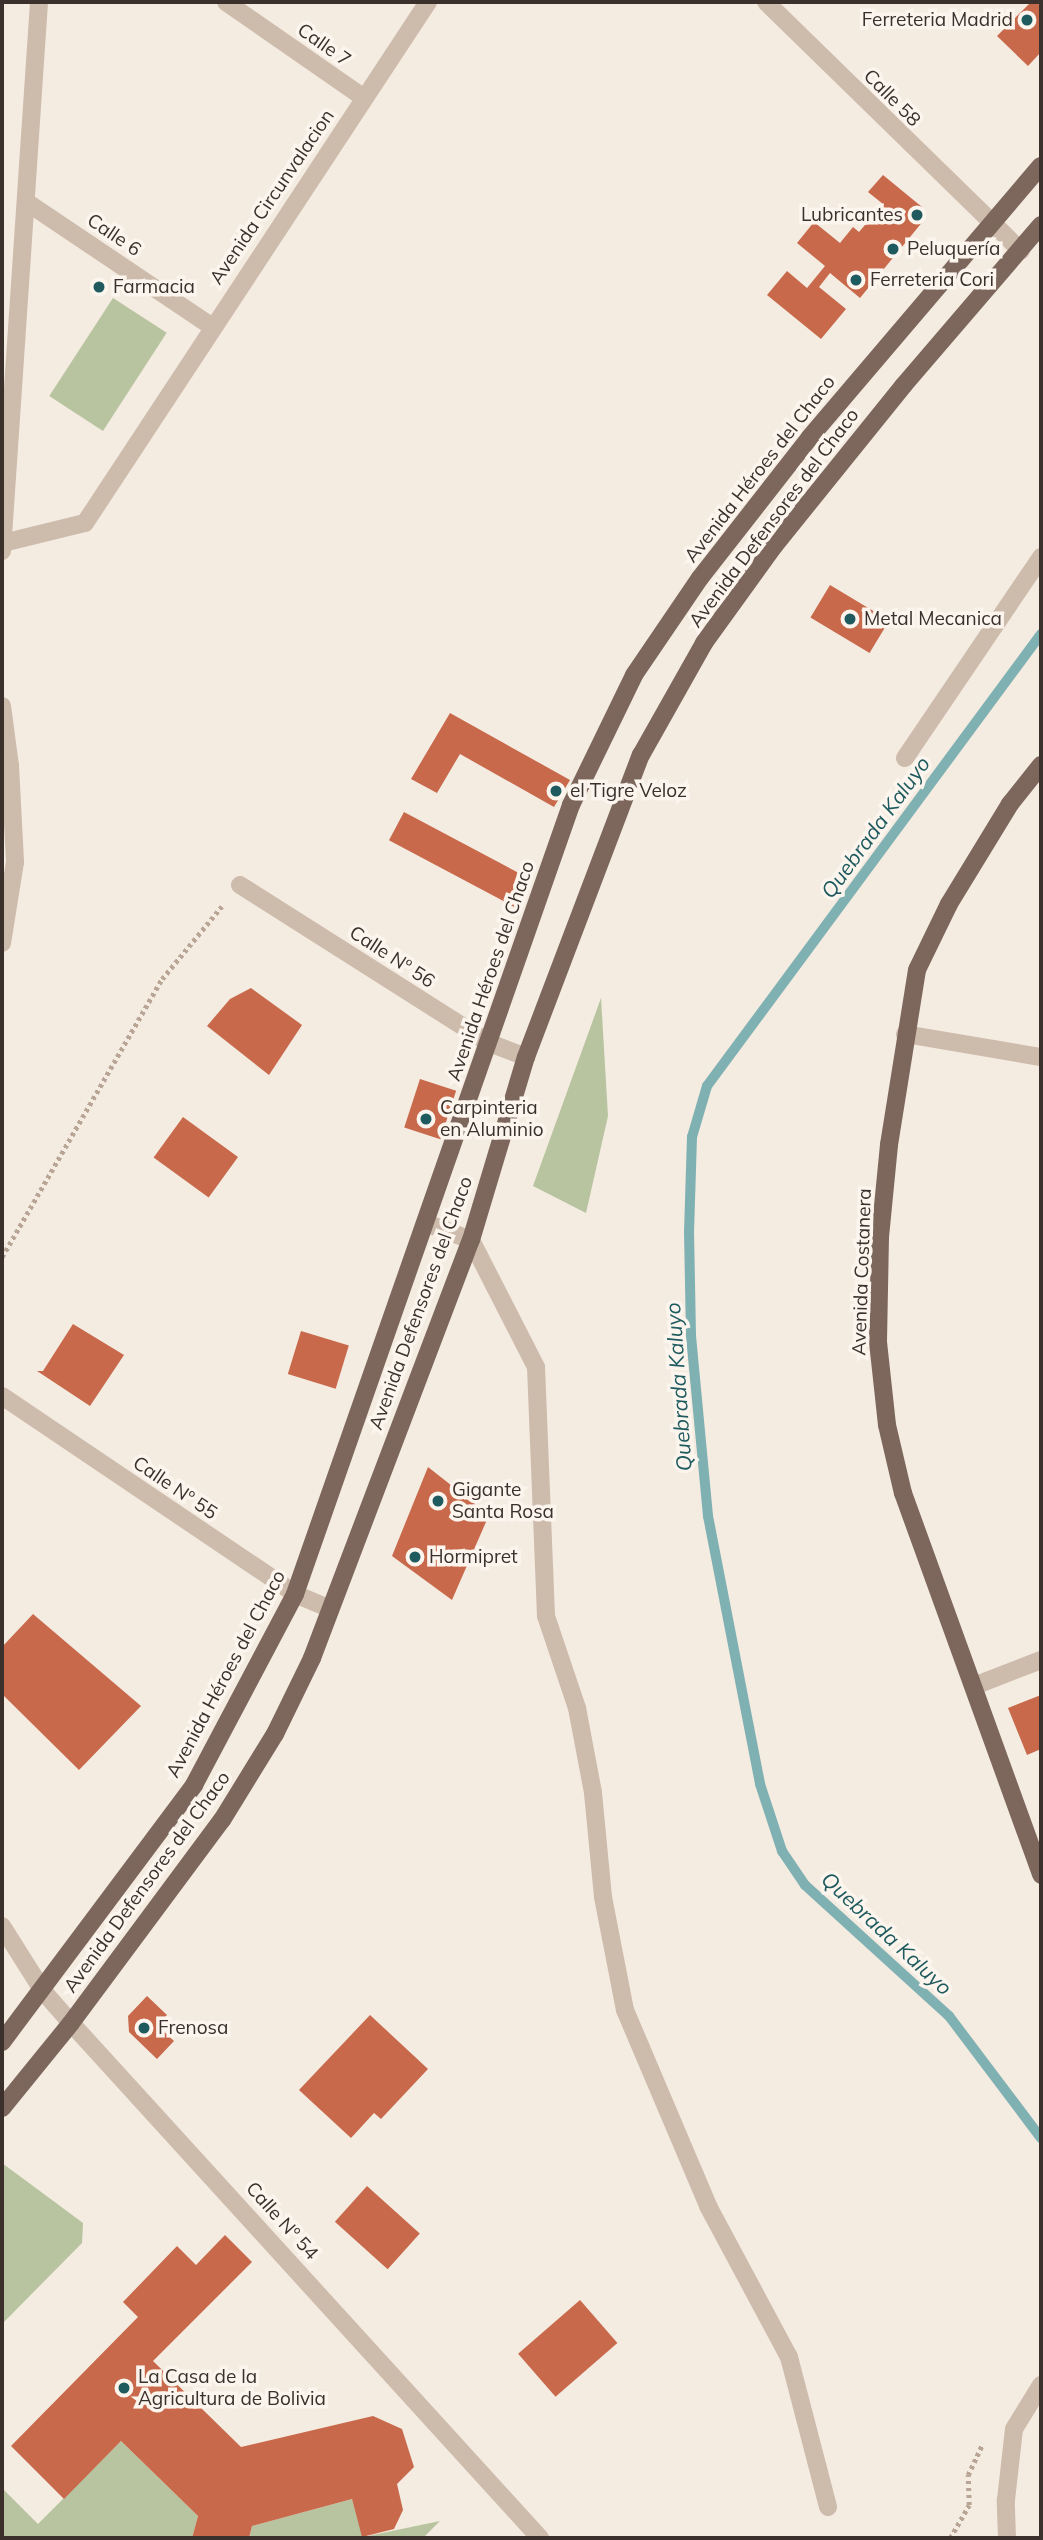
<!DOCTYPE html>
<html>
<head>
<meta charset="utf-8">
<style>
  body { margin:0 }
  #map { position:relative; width:1043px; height:2540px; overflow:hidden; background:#f4ebe1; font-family:Mulish,sans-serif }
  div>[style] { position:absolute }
  .green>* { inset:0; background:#b8c4a0; transform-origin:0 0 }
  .stream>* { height:10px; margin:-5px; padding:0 5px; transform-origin:5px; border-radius:5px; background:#7fb0b2 }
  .building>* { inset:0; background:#c8694b; transform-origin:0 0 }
  .path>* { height:4.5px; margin-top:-2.25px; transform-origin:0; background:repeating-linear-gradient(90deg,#b9a596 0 3.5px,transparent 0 7px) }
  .minor>* { height:18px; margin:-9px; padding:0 9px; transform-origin:9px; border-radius:9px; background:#cdbbac }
  .major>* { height:18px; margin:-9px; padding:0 9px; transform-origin:9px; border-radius:9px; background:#7d675c }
  .dots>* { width:19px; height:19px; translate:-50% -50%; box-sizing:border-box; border:4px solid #fbf5ee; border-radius:50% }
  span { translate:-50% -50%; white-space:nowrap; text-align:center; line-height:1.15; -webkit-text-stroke:7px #fbf5ee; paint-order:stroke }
  .poi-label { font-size:19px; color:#3b302b }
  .right { translate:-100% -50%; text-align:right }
  .left { translate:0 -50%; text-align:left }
  .street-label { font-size:19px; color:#3b302b }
  .water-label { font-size:21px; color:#1f5a5e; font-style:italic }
  .frame { position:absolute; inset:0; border:4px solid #3b302b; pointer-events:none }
</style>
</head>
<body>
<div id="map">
  <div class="green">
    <i style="left:113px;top:298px;width:64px;height:117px;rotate:33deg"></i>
    <i style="clip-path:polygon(601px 998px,608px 1116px,586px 1213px,533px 1186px)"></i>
    <i style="clip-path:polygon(2px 2163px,83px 2223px,82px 2243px,2px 2324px)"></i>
    <i style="clip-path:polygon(121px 2441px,198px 2516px,192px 2538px,2px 2538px,2px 2488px,38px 2524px)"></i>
    <i style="clip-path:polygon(352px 2499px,363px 2537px,440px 2521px,423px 2538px,249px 2538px,252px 2526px)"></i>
  </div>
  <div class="stream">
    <i style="left:1041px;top:634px;width:562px;rotate:126.46deg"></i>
    <i style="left:707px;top:1086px;width:53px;rotate:106.4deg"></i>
    <i style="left:692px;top:1137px;width:94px;rotate:91.8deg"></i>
    <i style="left:689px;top:1231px;width:105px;rotate:88.9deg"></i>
    <i style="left:691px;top:1336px;width:181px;rotate:84.6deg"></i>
    <i style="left:708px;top:1516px;width:273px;rotate:79deg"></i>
    <i style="left:760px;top:1784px;width:71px;rotate:71.8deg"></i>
    <i style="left:782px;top:1851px;width:41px;rotate:55.9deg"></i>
    <i style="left:805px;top:1885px;width:195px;rotate:42.3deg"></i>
    <i style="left:949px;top:2016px;width:153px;rotate:53deg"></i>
  </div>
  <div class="building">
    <i style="clip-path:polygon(1031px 2px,1041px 5px,1041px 52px,1028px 66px,997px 36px)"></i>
    <i style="clip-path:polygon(883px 175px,922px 207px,924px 220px,860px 298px,830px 273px,819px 287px,846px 309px,821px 339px,767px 295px,787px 271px,807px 288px,825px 266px,797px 243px,814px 222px,840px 243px,853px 227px,859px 232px,883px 204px,868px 192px)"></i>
    <i style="left:830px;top:585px;width:69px;height:38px;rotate:31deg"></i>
    <i style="clip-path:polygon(450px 713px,570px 780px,554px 807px,460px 754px,437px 793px,411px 779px)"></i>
    <i style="left:404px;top:812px;width:143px;height:32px;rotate:28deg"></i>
    <i style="clip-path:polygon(251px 988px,302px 1025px,269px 1075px,207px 1026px,230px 999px)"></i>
    <i style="left:420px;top:1079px;width:38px;height:51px;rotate:18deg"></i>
    <i style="left:183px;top:1117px;width:68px;height:50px;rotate:36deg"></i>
    <i style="clip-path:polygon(73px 1324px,124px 1355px,90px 1406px,37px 1371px,43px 1371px)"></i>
    <i style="left:301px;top:1331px;width:50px;height:45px;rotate:17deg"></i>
    <i style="clip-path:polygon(428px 1467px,489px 1515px,452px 1600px,392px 1556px)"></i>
    <i style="clip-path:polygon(33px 1614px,141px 1706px,79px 1770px,2px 1694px,2px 1647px)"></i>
    <i style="clip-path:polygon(1041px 1695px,1041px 1749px,1027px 1755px,1008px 1708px)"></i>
    <i style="clip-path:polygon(147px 1996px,167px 2015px,157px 2025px,174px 2041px,157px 2059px,129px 2032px,128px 2016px)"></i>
    <i style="clip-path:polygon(370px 2015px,428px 2069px,381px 2119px,374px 2113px,351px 2138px,299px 2090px)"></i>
    <i style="left:367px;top:2186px;width:71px;height:48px;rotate:42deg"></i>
    <i style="clip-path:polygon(225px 2235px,252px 2262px,153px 2361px,241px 2447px,373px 2416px,402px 2429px,414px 2467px,397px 2484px,403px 2510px,394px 2529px,362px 2537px,352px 2499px,252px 2526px,249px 2538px,192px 2538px,198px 2516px,121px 2441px,64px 2499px,11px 2446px,138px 2317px,123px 2302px,177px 2246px,196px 2265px)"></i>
    <i style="left:580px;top:2300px;width:57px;height:82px;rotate:49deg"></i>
  </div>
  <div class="path">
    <i style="left:2px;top:1257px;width:321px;rotate:-60.1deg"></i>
    <i style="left:162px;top:979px;width:94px;rotate:-50.6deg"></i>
    <i style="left:950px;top:2538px;width:38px;rotate:-60deg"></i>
    <i style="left:969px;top:2505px;width:30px;rotate:-92deg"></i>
    <i style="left:968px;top:2475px;width:35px;rotate:-65deg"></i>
  </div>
  <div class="minor">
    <i style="left:226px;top:2px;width:168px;rotate:34.8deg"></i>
    <i style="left:766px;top:2px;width:356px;rotate:44.3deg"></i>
    <i style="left:28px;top:203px;width:220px;rotate:33.9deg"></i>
    <i style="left:3px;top:543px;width:84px;rotate:-13.7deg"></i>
    <i style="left:85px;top:523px;width:624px;rotate:-56.64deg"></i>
    <i style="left:2px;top:551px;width:550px;rotate:-86.14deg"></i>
    <i style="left:2px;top:706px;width:61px;rotate:82.4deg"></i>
    <i style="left:10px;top:766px;width:96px;rotate:87deg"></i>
    <i style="left:15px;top:862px;width:82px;rotate:99.1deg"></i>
    <i style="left:905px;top:758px;width:243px;rotate:-55.9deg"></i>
    <i style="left:240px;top:885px;width:293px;rotate:32.4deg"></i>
    <i style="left:487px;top:1042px;width:42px;rotate:21deg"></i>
    <i style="left:905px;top:1034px;width:138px;rotate:9.6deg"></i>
    <i style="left:426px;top:1223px;width:48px;rotate:20.7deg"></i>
    <i style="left:471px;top:1240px;width:143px;rotate:62.9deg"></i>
    <i style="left:536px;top:1367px;width:249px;rotate:87.7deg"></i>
    <i style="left:546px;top:1616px;width:97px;rotate:71.4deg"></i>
    <i style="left:577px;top:1708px;width:86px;rotate:79.3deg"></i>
    <i style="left:593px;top:1793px;width:104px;rotate:84.5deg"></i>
    <i style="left:603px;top:1897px;width:115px;rotate:79deg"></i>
    <i style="left:625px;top:2010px;width:213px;rotate:67deg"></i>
    <i style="left:708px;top:2206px;width:171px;rotate:61.8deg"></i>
    <i style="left:789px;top:2357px;width:155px;rotate:75.4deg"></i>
    <i style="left:2px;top:1396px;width:354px;rotate:34deg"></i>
    <i style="left:295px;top:1594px;width:36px;rotate:23deg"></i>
    <i style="left:974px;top:1686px;width:72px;rotate:-21.2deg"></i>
    <i style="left:2px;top:1926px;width:77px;rotate:57.8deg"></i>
    <i style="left:43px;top:1991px;width:43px;rotate:48.8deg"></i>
    <i style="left:71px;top:2023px;width:697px;rotate:47.68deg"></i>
    <i style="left:1007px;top:2538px;width:38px;rotate:-92deg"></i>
    <i style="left:1006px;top:2500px;width:71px;rotate:-83.6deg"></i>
    <i style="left:1014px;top:2429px;width:52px;rotate:-58.5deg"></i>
  </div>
  <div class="major">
    <i style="left:1041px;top:765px;width:50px;rotate:128.5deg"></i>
    <i style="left:1010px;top:804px;width:117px;rotate:121.4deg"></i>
    <i style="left:949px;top:904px;width:73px;rotate:115.9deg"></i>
    <i style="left:917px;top:970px;width:177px;rotate:99.1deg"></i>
    <i style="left:889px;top:1145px;width:92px;rotate:95.6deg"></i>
    <i style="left:880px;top:1237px;width:105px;rotate:91.1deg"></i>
    <i style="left:878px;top:1342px;width:83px;rotate:83.8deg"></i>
    <i style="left:887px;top:1425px;width:70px;rotate:76.8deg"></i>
    <i style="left:903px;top:1493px;width:406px;rotate:70.1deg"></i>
    <i style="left:2px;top:2042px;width:321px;rotate:-53.2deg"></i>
    <i style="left:194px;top:1785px;width:216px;rotate:-62.1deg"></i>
    <i style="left:295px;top:1594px;width:836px;rotate:-70.72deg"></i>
    <i style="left:571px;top:805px;width:144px;rotate:-64.1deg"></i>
    <i style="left:634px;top:675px;width:117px;rotate:-55.8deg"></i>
    <i style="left:700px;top:578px;width:179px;rotate:-52deg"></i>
    <i style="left:810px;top:437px;width:356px;rotate:-49.6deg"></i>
    <i style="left:2px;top:2108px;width:109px;rotate:-50.9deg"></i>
    <i style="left:71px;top:2023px;width:253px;rotate:-53.4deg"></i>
    <i style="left:222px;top:1820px;width:101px;rotate:-58.4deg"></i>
    <i style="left:275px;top:1734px;width:85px;rotate:-64deg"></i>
    <i style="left:312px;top:1658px;width:447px;rotate:-69.2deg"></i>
    <i style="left:471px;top:1240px;width:191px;rotate:-73.3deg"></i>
    <i style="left:526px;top:1057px;width:323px;rotate:-69.2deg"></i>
    <i style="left:641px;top:755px;width:129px;rotate:-60.6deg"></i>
    <i style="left:704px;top:643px;width:120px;rotate:-54.2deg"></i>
    <i style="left:774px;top:546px;width:206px;rotate:-51.1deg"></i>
    <i style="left:903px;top:386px;width:212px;rotate:-49.4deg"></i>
  </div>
  <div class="dots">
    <i style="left:1027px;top:20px;background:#1f5a5e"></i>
    <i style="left:917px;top:215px;background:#1f5a5e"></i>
    <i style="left:893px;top:249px;background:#1f5a5e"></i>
    <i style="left:856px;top:280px;background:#1f5a5e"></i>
    <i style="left:99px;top:287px;background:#1f5a5e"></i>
    <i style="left:850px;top:619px;background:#1f5a5e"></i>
    <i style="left:556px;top:791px;background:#1f5a5e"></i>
    <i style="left:426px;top:1119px;background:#1f5a5e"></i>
    <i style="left:438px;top:1501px;background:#1f5a5e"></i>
    <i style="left:415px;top:1557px;background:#1f5a5e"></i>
    <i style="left:144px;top:2028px;background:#1f5a5e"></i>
    <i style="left:124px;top:2388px;background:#1f5a5e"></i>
  </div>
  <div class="poi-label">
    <span class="right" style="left:1013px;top:20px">Ferreteria Madrid</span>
    <span class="right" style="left:903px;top:215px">Lubricantes</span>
    <span class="left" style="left:907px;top:249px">Peluquería</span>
    <span class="left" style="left:870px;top:280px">Ferreteria Cori</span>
    <span class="left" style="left:113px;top:287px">Farmacia</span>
    <span class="left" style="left:864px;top:619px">Metal Mecanica</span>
    <span class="left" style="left:570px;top:791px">el Tigre Veloz</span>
    <span class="left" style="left:440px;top:1119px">Carpinteria<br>en Aluminio</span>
    <span class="left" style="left:452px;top:1501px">Gigante<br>Santa Rosa</span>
    <span class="left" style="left:429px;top:1557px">Hormipret</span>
    <span class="left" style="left:158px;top:2028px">Frenosa</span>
    <span class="left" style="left:138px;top:2388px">La Casa de la<br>Agricultura de Bolivia</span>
  </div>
  <div class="street-label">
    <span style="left:324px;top:45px;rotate:35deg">Calle 7</span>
    <span style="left:892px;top:98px;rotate:45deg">Calle 58</span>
    <span style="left:272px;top:197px;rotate:-56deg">Avenida Circunvalacion</span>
    <span style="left:114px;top:235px;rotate:34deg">Calle 6</span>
    <span style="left:760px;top:469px;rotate:-52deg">Avenida Héroes del Chaco</span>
    <span style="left:774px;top:518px;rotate:-53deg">Avenida Defensores del Chaco</span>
    <span style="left:392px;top:957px;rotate:33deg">Calle Nº 56</span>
    <span style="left:491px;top:971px;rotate:-71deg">Avenida Héroes del Chaco</span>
    <span style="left:862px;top:1272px;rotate:-88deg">Avenida Costanera</span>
    <span style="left:421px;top:1303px;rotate:-70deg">Avenida Defensores del Chaco</span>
    <span style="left:175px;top:1488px;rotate:34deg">Calle Nº 55</span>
    <span style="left:226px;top:1674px;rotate:-62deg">Avenida Héroes del Chaco</span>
    <span style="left:147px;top:1882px;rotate:-54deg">Avenida Defensores del Chaco</span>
    <span style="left:282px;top:2221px;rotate:48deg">Calle Nº 54</span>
  </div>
  <div class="water-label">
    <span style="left:875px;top:827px;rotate:-54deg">Quebrada Kaluyo</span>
    <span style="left:678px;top:1387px;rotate:-94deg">Quebrada Kaluyo</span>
    <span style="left:887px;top:1933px;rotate:43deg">Quebrada Kaluyo</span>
  </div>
  <div class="frame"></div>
</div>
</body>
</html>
